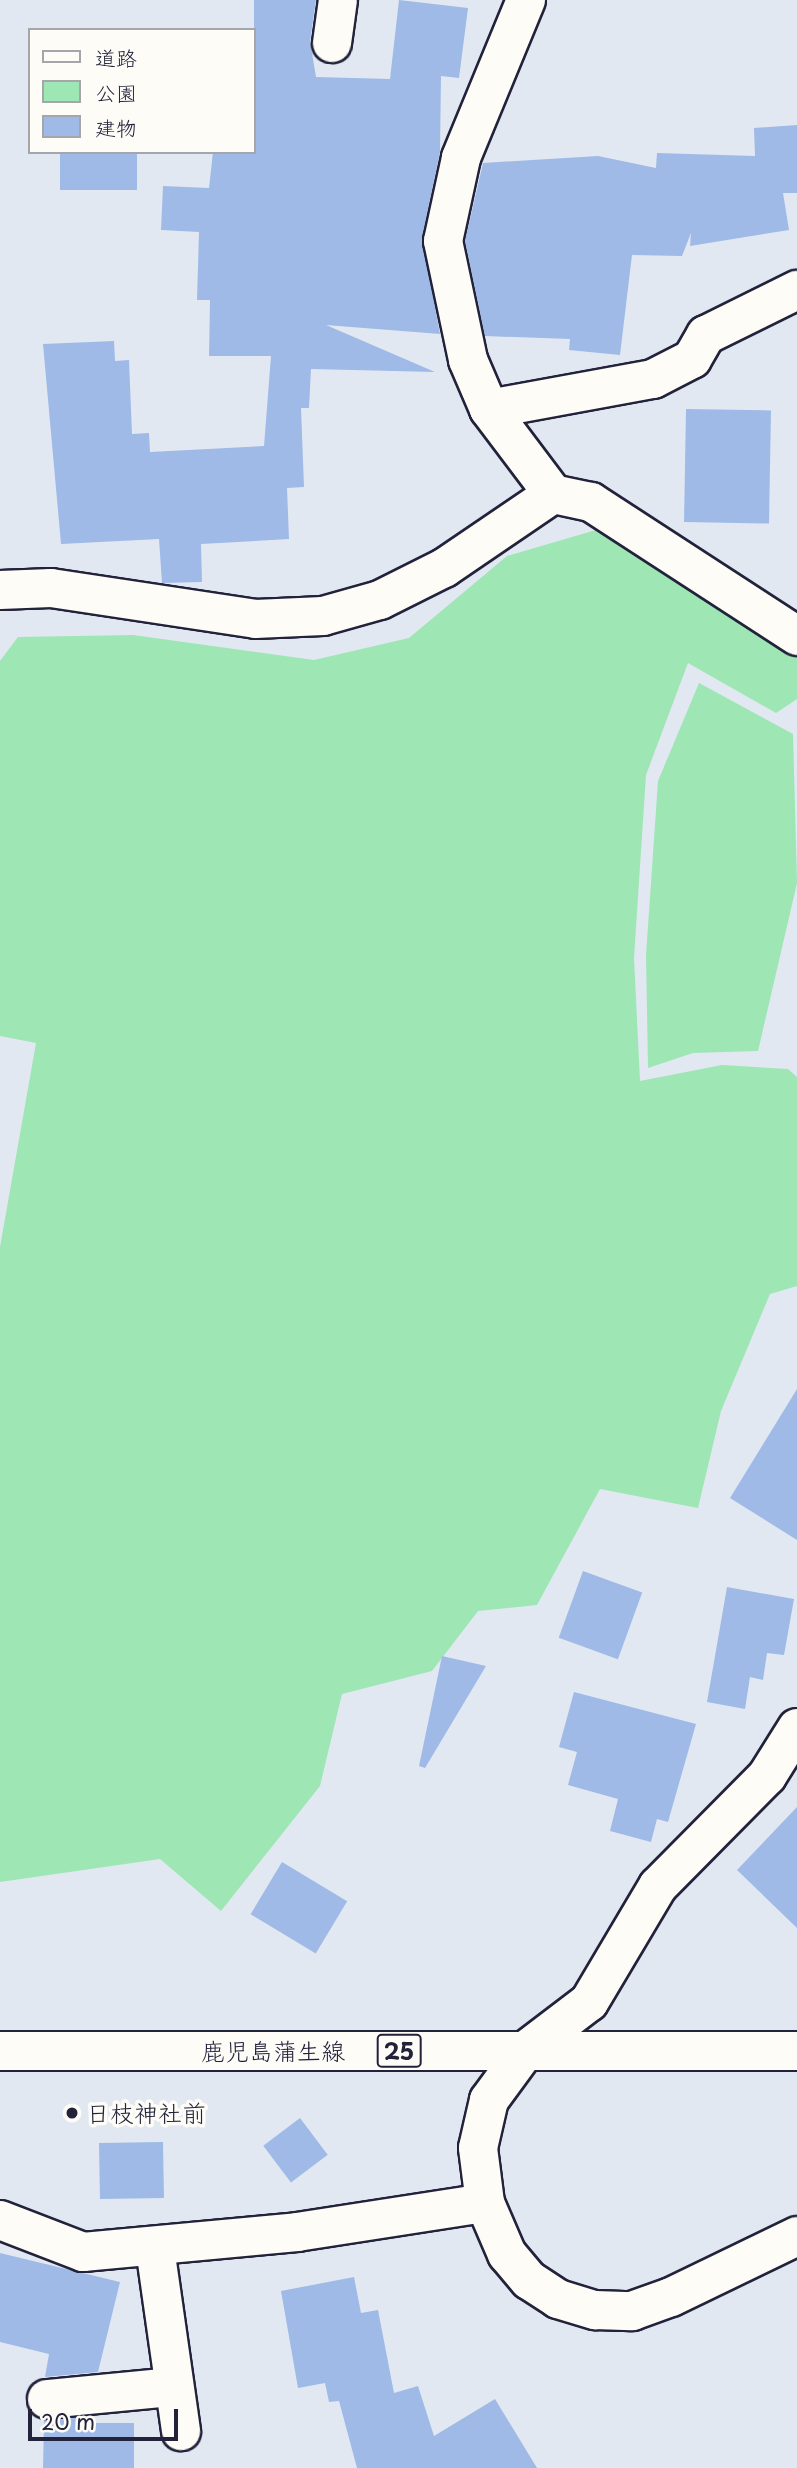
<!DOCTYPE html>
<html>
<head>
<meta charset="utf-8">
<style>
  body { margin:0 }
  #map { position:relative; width:797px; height:2468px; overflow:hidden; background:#e1e8f2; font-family:"Playpen Sans","Klee One",sans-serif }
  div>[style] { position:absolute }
  .green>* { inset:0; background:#9ee6b4 }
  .building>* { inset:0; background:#9fbae6; transform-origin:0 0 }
  .roads { filter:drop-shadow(2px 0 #22223b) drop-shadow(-2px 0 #22223b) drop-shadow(0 2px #22223b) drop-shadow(0 -2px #22223b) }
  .minor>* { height:38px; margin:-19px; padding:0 19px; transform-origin:19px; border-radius:19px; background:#fdfcf7 }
  .major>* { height:38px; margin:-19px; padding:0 19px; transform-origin:19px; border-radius:19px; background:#fdfcf7 }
  .dots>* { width:19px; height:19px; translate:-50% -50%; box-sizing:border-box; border:4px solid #fdfcf7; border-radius:50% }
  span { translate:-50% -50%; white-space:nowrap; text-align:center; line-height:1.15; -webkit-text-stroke:7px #fdfcf7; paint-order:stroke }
  .shield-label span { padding:2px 5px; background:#fdfcf7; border:2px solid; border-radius:5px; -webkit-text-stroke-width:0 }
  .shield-label { font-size:23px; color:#22223b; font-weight:700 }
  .street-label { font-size:24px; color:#22223b }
  .poi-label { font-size:24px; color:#22223b }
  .left { translate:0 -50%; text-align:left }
  .legend { position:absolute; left:28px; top:28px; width:228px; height:126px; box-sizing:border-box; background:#fdfcf7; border:2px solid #a5a5ac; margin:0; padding:9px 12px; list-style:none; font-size:21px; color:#22223b }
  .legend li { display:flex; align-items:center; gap:14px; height:35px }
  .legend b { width:35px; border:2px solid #a5a5ac }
  .scale { position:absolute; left:28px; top:2409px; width:150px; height:32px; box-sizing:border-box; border:4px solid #22223b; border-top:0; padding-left:9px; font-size:21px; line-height:24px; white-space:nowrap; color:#22223b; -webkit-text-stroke:5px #fdfcf7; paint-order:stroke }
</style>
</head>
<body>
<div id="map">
  <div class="green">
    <i style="clip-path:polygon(596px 530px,797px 655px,797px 699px,776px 713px,688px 663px,646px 775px,634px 958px,640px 1081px,722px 1065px,788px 1069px,797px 1077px,797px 1286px,770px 1294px,721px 1411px,698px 1508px,600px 1489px,537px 1605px,478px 1611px,432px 1671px,342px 1694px,320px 1786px,221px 1911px,160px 1859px,0 1882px,0 1247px,36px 1043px,0 1036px,0 661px,18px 637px,133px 635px,314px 660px,409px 638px,507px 556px)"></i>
    <i style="clip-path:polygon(699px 683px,793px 734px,797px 883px,758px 1051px,693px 1053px,648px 1068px,646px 955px,658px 781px)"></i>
  </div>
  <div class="building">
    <i style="clip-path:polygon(254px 0,316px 0,310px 41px,316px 77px,390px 79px,399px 0,468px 8px,459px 78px,441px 76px,440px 152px,422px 237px,440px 334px,326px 325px,435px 372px,311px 369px,309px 408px,301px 408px,304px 487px,287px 488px,289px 539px,201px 544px,202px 582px,162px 583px,159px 539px,61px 544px,43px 344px,114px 341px,115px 361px,129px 360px,132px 434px,149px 433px,150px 452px,264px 446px,271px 356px,209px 356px,210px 300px,197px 300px,199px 232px,161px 230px,163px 186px,209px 188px,213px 152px,254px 152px)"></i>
    <i style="clip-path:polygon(797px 125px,797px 193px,783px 193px,789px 230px,690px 246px,691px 233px,682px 256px,632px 255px,620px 355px,569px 350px,570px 339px,485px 336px,465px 241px,483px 163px,598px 156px,656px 168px,657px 153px,755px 156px,754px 128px)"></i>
    <i style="left:60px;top:152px;width:77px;height:38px"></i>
    <i style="left:686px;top:409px;width:85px;height:113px;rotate:1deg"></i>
    <i style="clip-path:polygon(797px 1389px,797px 1540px,730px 1498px)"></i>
    <i style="left:583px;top:1571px;width:63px;height:71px;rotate:20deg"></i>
    <i style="clip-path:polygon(727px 1587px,794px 1599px,784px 1655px,767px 1653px,763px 1680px,750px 1677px,745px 1709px,707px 1702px)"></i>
    <i style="clip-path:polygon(442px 1656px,486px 1666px,425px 1768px,419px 1766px)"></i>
    <i style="clip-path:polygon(574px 1692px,696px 1724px,668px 1822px,657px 1819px,651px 1842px,610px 1831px,618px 1799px,568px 1785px,577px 1752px,559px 1747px)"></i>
    <i style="clip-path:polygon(797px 1807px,797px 1928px,737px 1870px)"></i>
    <i style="left:282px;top:1862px;width:76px;height:61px;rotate:31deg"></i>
    <i style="left:300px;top:2118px;width:46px;height:46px;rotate:53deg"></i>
    <i style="left:163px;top:2142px;width:56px;height:64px;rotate:89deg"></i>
    <i style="clip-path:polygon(0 2253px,120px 2282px,98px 2372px,45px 2377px,49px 2354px,0 2342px)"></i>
    <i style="clip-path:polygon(354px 2277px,361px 2313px,378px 2310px,394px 2393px,418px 2386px,434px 2436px,495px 2399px,537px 2468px,357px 2468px,339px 2401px,329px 2402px,325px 2383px,298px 2388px,281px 2291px)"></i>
    <i style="clip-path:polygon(88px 2417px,86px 2423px,134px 2423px,134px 2468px,43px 2468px,44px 2420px)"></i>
  </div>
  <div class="roads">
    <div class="minor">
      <i style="left:526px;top:0;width:171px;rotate:112.4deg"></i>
      <i style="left:461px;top:158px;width:85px;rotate:102.2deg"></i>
      <i style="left:443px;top:241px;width:122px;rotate:78.1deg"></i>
      <i style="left:468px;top:360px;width:53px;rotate:66.8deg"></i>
      <i style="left:489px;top:409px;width:106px;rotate:53deg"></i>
      <i style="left:553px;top:494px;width:39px;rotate:12deg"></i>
      <i style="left:591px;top:502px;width:246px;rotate:33deg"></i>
      <i style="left:332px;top:43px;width:43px;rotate:-82.1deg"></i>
      <i style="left:489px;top:409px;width:167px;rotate:-10.4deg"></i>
      <i style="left:653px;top:379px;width:44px;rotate:-27.1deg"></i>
      <i style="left:692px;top:359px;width:28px;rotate:-60deg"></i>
      <i style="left:706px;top:335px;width:102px;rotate:-26.3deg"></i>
      <i style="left:0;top:590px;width:51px;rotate:-2.2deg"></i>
      <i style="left:51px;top:588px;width:206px;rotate:8.6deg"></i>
      <i style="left:255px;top:619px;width:68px;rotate:-2.5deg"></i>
      <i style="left:323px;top:616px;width:59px;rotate:-15.7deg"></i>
      <i style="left:380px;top:600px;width:72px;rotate:-26.6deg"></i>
      <i style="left:444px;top:568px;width:132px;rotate:-34.2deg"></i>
      <i style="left:797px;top:1728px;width:57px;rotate:122deg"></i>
      <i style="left:767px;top:1776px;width:155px;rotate:134.7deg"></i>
      <i style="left:658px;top:1886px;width:135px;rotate:120.7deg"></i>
      <i style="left:589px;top:2002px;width:81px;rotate:142.6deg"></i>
      <i style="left:525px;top:2051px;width:61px;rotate:126.3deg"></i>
      <i style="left:489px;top:2100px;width:49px;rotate:102.9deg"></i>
      <i style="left:478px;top:2148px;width:55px;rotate:82.7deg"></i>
      <i style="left:485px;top:2203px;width:56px;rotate:66.7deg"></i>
      <i style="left:507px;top:2254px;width:34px;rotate:50deg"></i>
      <i style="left:529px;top:2280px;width:35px;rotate:33deg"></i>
      <i style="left:558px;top:2299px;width:39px;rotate:17deg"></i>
      <i style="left:595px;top:2310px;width:37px;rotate:2deg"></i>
      <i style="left:632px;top:2311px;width:41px;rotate:-19.7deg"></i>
      <i style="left:671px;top:2297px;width:140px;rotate:-25.8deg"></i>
      <i style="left:0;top:2220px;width:89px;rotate:21.1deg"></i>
      <i style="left:83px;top:2252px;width:215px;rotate:-5.3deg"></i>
      <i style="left:297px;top:2232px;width:190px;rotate:-8.8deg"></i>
      <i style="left:155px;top:2248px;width:185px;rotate:81.9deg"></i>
      <i style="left:47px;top:2399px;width:126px;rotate:-5.5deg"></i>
    </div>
    <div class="major">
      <i style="left:0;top:2051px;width:797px"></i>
    </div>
  </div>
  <div class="dots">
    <i style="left:72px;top:2113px;background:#22223b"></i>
  </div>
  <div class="shield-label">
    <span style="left:399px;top:2051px">25</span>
  </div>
  <div class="street-label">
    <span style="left:273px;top:2051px">鹿児島蒲生線</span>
  </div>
  <div class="poi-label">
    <span class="left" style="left:86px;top:2113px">日枝神社前</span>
  </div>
  <ul class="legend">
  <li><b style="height:9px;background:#fdfcf7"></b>道路</li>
  <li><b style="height:19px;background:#9ee6b4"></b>公園</li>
  <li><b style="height:19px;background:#9fbae6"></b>建物</li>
  </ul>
  <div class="scale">20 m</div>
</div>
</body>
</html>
